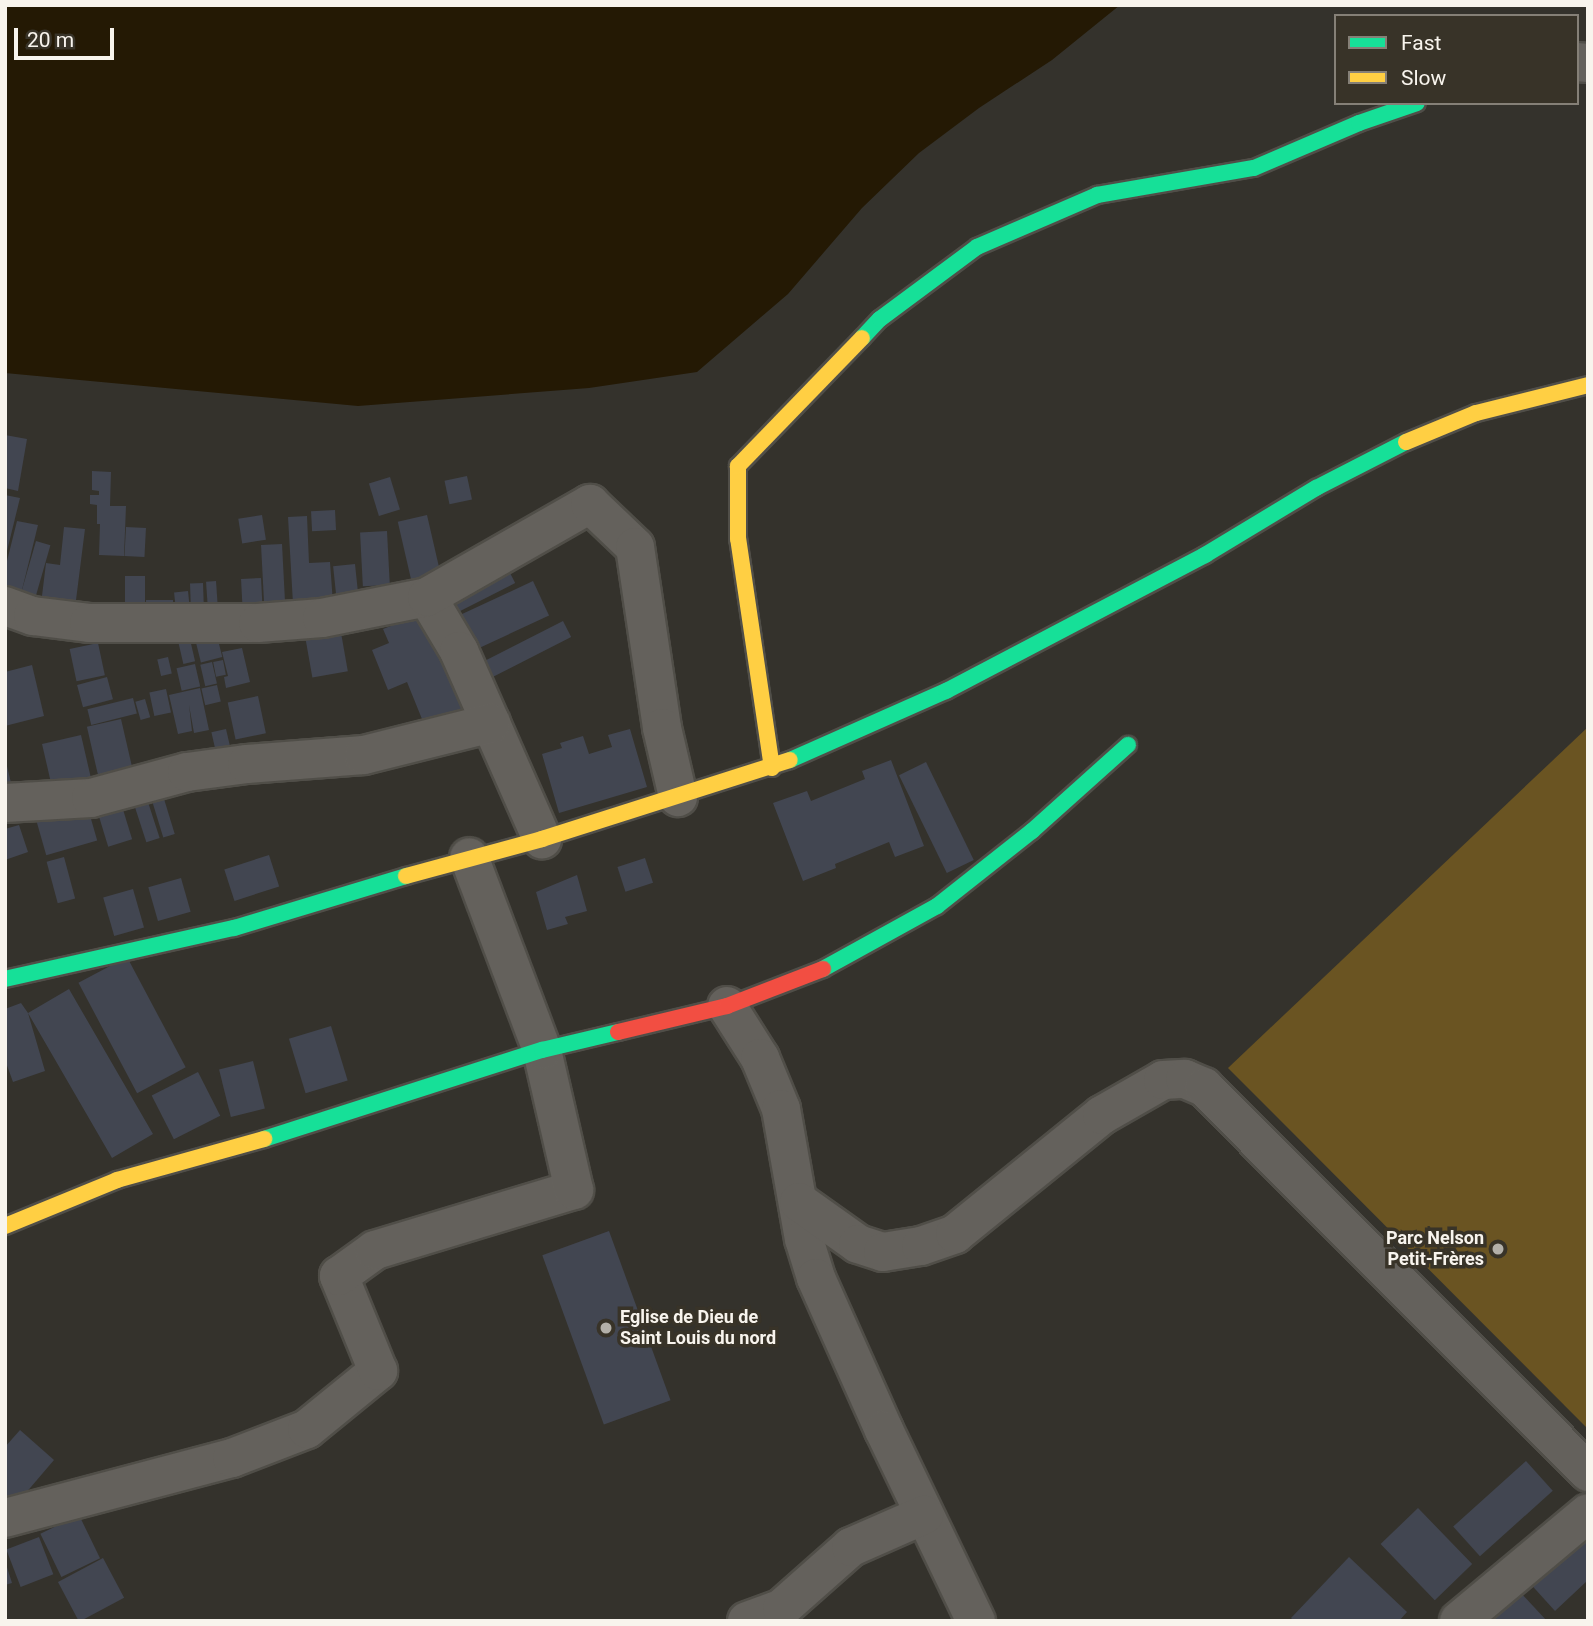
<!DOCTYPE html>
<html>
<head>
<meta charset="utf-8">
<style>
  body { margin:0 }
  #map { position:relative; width:1593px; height:1626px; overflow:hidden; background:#34322c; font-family:Roboto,sans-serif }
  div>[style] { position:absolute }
  .green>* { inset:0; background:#6a5422 }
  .water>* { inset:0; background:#241904 }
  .building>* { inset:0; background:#424651; transform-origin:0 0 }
  .roads { filter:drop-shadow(2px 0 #504e48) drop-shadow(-2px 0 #504e48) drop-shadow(0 2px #504e48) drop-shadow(0 -2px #504e48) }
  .street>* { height:38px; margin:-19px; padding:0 19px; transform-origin:19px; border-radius:19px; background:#64615c }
  .fast>* { height:16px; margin:-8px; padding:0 8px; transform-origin:8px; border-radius:8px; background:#16e098 }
  .slow>* { height:16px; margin:-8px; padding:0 8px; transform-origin:8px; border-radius:8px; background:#ffcf43 }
  .jam>* { height:16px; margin:-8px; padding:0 8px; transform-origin:8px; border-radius:8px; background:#f24e42 }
  .dots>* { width:19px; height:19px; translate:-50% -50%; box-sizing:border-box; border:4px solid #383328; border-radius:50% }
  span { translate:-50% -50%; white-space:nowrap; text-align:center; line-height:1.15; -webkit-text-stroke:7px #383328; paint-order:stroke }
  .poi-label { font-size:18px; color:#f8f4ed; font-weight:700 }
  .right { translate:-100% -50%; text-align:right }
  .left { translate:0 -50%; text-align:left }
  .frame { position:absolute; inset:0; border:7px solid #f8f4ed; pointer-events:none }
  .legend { position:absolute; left:1334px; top:14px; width:245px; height:91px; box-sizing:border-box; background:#383328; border:2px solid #858077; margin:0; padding:9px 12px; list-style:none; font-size:21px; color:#f8f4ed }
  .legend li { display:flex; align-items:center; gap:14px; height:35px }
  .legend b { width:35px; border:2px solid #858077 }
  .scale { position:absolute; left:14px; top:28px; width:100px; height:32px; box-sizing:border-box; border:4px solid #f8f4ed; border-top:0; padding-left:9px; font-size:21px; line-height:24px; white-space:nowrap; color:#f8f4ed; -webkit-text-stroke:5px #383328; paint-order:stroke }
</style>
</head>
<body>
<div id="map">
  <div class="green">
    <i style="clip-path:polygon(1588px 727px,1588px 1429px,1228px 1068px)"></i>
  </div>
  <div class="water">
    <i style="clip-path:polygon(5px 5px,1120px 5px,1052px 60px,979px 108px,919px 153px,862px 208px,788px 294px,697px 372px,589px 388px,358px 406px,5px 373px)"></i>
  </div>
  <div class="building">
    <i style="clip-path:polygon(5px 435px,27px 439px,18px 491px,5px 488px)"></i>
    <i style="clip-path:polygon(92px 471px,111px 472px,110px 506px,126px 506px,124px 556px,99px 555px,100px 524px,97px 524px,97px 505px,90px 504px,90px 495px,99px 495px,99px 491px,92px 490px)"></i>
    <i style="left:467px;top:476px;width:24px;height:23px;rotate:78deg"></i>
    <i style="left:390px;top:477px;width:34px;height:22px;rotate:73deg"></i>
    <i style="clip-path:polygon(5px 495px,20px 498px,6px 555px,5px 555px)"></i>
    <i style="left:335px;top:510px;width:20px;height:24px;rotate:87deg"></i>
    <i style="left:262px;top:515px;width:25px;height:24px;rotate:81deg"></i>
    <i style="left:427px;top:515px;width:62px;height:30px;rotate:77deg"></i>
    <i style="clip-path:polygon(307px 516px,309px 563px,330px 562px,333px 603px,293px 604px,288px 517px)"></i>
    <i style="clip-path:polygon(17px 521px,38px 525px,20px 598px,5px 595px,5px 569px)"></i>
    <i style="clip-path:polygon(64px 527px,85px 529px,75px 608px,41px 604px,46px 563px,60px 565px)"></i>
    <i style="left:126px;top:527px;width:20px;height:29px;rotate:3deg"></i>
    <i style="left:387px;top:531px;width:54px;height:27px;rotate:87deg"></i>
    <i style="left:36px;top:541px;width:15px;height:60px;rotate:16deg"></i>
    <i style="left:282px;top:544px;width:58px;height:21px;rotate:87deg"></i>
    <i style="left:355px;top:564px;width:39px;height:22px;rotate:84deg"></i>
    <i style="left:507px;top:567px;width:18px;height:65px;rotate:63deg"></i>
    <i style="left:125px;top:576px;width:20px;height:42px"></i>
    <i style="left:261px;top:578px;width:35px;height:20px;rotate:87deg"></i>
    <i style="left:216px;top:581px;width:32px;height:10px;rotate:86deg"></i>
    <i style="left:533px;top:581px;width:38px;height:83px;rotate:65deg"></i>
    <i style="left:203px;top:583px;width:26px;height:13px;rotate:88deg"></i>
    <i style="left:188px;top:591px;width:19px;height:14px;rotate:84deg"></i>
    <i style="left:146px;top:600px;width:27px;height:19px"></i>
    <i style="clip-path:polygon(424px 613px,464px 708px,424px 724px,407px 682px,388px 690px,372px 650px,389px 643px,383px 629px)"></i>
    <i style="left:563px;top:621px;width:18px;height:92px;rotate:63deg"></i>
    <i style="left:340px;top:627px;width:45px;height:36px;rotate:80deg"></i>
    <i style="left:215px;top:628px;width:30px;height:22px;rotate:76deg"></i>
    <i style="left:189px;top:635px;width:27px;height:12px;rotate:77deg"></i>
    <i style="left:98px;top:643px;width:33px;height:29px;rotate:78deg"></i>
    <i style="clip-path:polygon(242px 648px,250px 682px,226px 688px,224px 677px,228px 676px,222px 652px)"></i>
    <i style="left:168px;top:657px;width:17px;height:11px;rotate:77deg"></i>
    <i style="left:223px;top:660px;width:15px;height:10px;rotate:79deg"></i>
    <i style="left:212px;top:662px;width:22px;height:12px;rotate:77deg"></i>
    <i style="left:195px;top:664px;width:23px;height:19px;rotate:77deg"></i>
    <i style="clip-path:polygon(32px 665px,44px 716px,5px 726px,5px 672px)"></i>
    <i style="left:107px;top:677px;width:23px;height:31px;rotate:75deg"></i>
    <i style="left:217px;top:685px;width:17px;height:16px;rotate:77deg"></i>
    <i style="clip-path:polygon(200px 688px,209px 730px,194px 733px,189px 705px,192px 731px,178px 734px,169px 695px)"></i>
    <i style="left:166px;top:689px;width:24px;height:17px;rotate:78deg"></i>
    <i style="left:258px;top:696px;width:38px;height:31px;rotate:78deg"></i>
    <i style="left:133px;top:698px;width:16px;height:47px;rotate:76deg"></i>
    <i style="left:145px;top:699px;width:19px;height:10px;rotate:74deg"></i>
    <i style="left:121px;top:719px;width:51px;height:35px;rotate:77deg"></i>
    <i style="left:226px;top:729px;width:26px;height:15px;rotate:77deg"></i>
    <i style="clip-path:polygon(630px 729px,647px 787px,559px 813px,542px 754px,562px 748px,560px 743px,583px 736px,589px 754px,612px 747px,608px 735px)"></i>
    <i style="left:81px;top:735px;width:50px;height:40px;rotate:77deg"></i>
    <i style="clip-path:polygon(5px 758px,13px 791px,5px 793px)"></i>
    <i style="clip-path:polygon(891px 760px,924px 846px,895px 857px,889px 842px,835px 864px,836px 868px,803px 881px,773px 803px,807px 791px,811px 801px,865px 779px,862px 771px)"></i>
    <i style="left:926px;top:762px;width:109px;height:30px;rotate:64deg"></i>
    <i style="left:161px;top:789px;width:47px;height:12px;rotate:73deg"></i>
    <i style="left:147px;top:799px;width:41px;height:14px;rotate:72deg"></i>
    <i style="left:121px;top:803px;width:38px;height:25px;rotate:73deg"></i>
    <i style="left:87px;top:805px;width:37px;height:53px;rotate:74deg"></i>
    <i style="clip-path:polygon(19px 825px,28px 852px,5px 860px,5px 829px)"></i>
    <i style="left:269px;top:855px;width:33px;height:47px;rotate:72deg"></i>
    <i style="left:64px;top:857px;width:43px;height:18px;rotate:75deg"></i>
    <i style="left:645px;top:858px;width:26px;height:29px;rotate:72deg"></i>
    <i style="clip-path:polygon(577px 875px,587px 911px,565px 917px,568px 924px,547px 930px,536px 892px)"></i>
    <i style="left:181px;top:878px;width:35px;height:34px;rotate:74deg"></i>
    <i style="left:133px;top:889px;width:40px;height:31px;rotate:74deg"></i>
    <i style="left:127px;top:957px;width:125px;height:55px;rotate:62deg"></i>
    <i style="clip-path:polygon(69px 989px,153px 1134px,112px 1158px,28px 1013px,45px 1071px,13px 1082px,5px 1060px,5px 1009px,21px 1003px,28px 1013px)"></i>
    <i style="left:331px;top:1026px;width:57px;height:44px;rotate:73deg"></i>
    <i style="left:253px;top:1061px;width:49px;height:35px;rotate:76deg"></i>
    <i style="left:198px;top:1072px;width:49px;height:52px;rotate:63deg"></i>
    <i style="left:609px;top:1231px;width:180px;height:71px;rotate:70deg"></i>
    <i style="clip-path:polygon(20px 1430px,54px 1460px,13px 1508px,5px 1501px,5px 1447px)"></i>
    <i style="left:1526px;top:1461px;width:40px;height:98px;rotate:48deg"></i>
    <i style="left:1418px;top:1508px;width:78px;height:52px;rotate:46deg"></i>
    <i style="left:79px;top:1515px;width:48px;height:43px;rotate:64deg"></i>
    <i style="clip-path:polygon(1578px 1529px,1588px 1540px,1588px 1580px,1555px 1611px,1526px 1579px)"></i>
    <i style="left:39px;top:1537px;width:40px;height:35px;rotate:69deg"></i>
    <i style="clip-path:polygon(1349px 1557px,1407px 1612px,1399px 1621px,1294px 1621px,1291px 1618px)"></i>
    <i style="left:103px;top:1558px;width:45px;height:51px;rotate:62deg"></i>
    <i style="clip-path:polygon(5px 1561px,12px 1583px,5px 1585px)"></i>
    <i style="clip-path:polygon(1521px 1593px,1547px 1621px,1491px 1621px)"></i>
  </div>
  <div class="roads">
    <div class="street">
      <i style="left:1577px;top:62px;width:11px;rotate:5deg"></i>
      <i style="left:427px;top:597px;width:63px;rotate:59.3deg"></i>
      <i style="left:459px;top:651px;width:206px;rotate:66.2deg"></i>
      <i style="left:5px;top:606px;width:30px;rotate:20deg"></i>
      <i style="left:33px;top:616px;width:56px;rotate:7.1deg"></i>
      <i style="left:89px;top:623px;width:169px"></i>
      <i style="left:258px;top:623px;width:64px;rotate:-4.5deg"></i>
      <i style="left:322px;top:618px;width:107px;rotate:-11.3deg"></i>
      <i style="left:427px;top:597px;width:188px;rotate:-29.7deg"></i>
      <i style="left:590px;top:504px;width:62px;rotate:43.7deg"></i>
      <i style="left:635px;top:547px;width:183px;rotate:81.5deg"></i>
      <i style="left:662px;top:728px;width:71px;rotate:76.9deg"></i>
      <i style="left:5px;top:803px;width:86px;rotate:-3.3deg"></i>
      <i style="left:91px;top:798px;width:99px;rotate:-15.2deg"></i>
      <i style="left:187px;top:772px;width:61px;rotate:-7.6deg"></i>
      <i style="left:247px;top:764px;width:117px;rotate:-4.4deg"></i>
      <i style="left:364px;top:755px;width:131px;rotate:-14.1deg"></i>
      <i style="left:727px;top:1006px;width:62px;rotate:57.6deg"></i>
      <i style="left:760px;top:1058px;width:55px;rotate:67.6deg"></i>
      <i style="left:781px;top:1109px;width:132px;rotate:80deg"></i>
      <i style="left:804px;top:1239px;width:41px;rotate:72.9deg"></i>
      <i style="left:816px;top:1278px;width:167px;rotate:65.9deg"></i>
      <i style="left:884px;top:1430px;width:212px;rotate:64.3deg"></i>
      <i style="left:799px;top:1202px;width:72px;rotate:35.4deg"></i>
      <i style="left:858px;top:1244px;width:26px;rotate:18deg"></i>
      <i style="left:883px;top:1252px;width:38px;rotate:-9deg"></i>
      <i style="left:921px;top:1246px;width:36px;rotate:-19deg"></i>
      <i style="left:955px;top:1234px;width:189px;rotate:-39deg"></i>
      <i style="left:1102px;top:1115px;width:70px;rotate:-29.8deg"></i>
      <i style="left:1163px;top:1080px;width:22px;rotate:-3deg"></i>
      <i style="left:1185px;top:1079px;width:21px;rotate:23deg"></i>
      <i style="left:1204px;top:1087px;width:544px;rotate:45.07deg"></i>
      <i style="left:5px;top:1518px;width:235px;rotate:-14.8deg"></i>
      <i style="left:232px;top:1458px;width:80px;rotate:-21.1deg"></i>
      <i style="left:307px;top:1429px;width:92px;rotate:-39.2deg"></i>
      <i style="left:378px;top:1371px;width:103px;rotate:-112.3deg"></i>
      <i style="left:339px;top:1276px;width:44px;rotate:-35.8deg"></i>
      <i style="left:375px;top:1250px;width:208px;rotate:-16.8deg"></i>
      <i style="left:574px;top:1190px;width:144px;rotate:-102.9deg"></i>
      <i style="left:542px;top:1050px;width:206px;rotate:-110.7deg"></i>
      <i style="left:747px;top:1621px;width:37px;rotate:-20deg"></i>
      <i style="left:782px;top:1608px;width:92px;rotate:-41.5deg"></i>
      <i style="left:851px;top:1547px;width:80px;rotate:-23.7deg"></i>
      <i style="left:1459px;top:1621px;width:168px;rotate:-39.9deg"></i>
    </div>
    <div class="fast">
      <i style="left:862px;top:338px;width:26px;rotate:-47deg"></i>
      <i style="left:880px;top:319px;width:121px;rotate:-36.6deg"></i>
      <i style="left:977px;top:247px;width:131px;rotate:-23.4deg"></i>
      <i style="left:1097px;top:195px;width:159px;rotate:-9.8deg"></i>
      <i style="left:1254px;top:168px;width:114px;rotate:-23.2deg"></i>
      <i style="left:1359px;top:123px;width:61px;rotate:-19deg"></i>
      <i style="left:790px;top:760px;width:171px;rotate:-23.9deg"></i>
      <i style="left:946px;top:691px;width:293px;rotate:-27.7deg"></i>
      <i style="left:1205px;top:555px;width:130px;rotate:-31.1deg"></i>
      <i style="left:1316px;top:488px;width:101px;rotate:-27.1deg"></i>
      <i style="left:823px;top:969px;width:130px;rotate:-28.9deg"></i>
      <i style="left:937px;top:906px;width:121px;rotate:-38.3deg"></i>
      <i style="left:1032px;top:831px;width:129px;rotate:-41.9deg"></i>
      <i style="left:5px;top:979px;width:235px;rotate:-12.6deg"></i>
      <i style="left:234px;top:928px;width:180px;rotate:-16.8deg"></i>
      <i style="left:264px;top:1139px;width:292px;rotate:-17.8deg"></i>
      <i style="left:542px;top:1050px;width:78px;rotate:-13.3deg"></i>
    </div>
    <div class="slow">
      <i style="left:1406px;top:442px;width:76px;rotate:-22.5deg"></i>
      <i style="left:1476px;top:413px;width:115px;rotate:-14deg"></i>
      <i style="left:772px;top:768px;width:232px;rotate:-98.4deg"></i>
      <i style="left:738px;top:539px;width:73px;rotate:-90deg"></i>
      <i style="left:738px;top:466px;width:178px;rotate:-45.9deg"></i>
      <i style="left:406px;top:876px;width:141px;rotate:-15.2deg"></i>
      <i style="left:542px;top:839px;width:260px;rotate:-17.7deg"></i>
      <i style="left:5px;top:1226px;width:121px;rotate:-22.3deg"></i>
      <i style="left:117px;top:1180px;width:153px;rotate:-15.6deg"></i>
    </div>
    <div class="jam">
      <i style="left:618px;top:1032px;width:112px;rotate:-13.4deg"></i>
      <i style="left:727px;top:1006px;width:103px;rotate:-21.1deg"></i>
    </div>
  </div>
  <div class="dots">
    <i style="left:1498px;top:1249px;background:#b3b0a9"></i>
    <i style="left:606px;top:1328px;background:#b3b0a9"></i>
  </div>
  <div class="poi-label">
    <span class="right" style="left:1484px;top:1249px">Parc Nelson<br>Petit-Frères</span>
    <span class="left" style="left:620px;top:1328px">Eglise de Dieu de<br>Saint Louis du nord</span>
  </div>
  <div class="frame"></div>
  <ul class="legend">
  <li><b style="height:9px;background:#16e098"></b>Fast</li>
  <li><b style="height:9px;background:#ffcf43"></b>Slow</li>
  </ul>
  <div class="scale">20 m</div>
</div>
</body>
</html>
